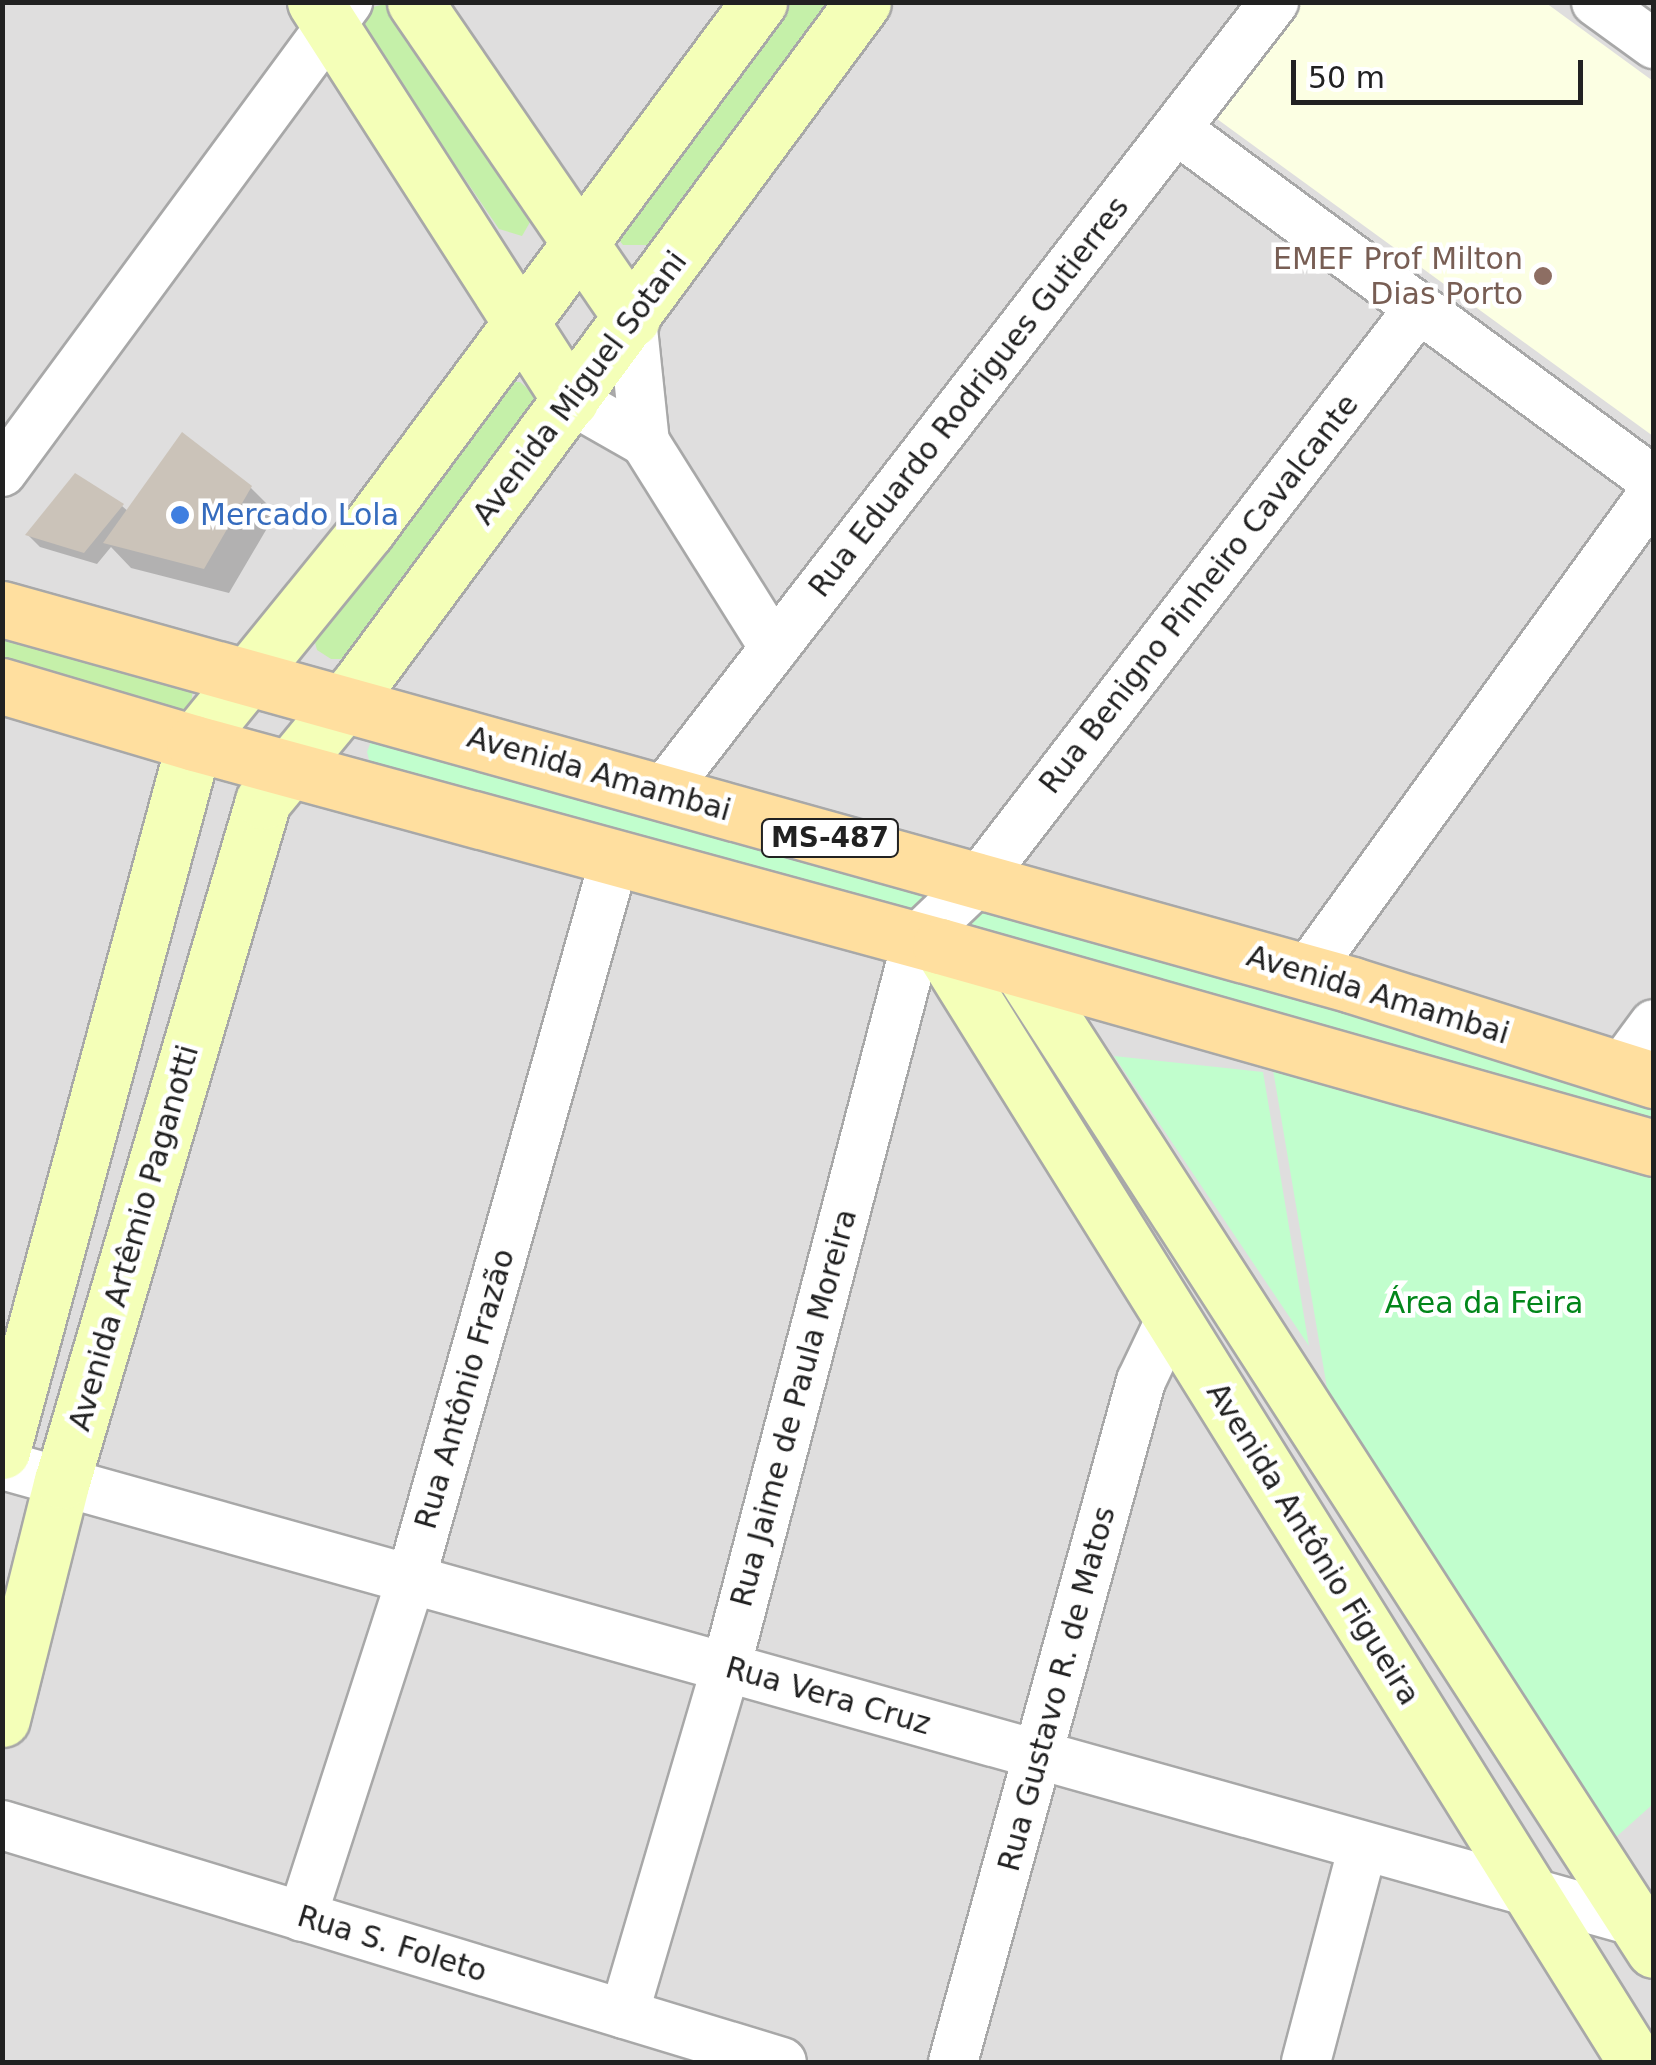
<!DOCTYPE html>
<html>
<head>
<meta charset="utf-8">
<style>
  body { margin:0 }
  #map { position:relative; width:1656px; height:2065px; overflow:hidden; background:#f2efe7; font-family:"DejaVu Sans",sans-serif }
  div>[style] { position:absolute }
  .residential>* { inset:0; background:#dfdede; transform-origin:0 0 }
  .education>* { inset:0; background:#fcffe3 }
  .grass>* { inset:0; background:#c5f0a9 }
  .park>* { inset:0; background:#c1fecd }
  .shadow>* { inset:0; background:#0003 }
  .building>* { inset:0; background:#cbc3b9 }
  .roads { filter:drop-shadow(2px 0 #a8a8a8) drop-shadow(-2px 0 #a8a8a8) drop-shadow(0 2px #a8a8a8) drop-shadow(0 -2px #a8a8a8) }
  .street>* { height:48px; margin:-24px; padding:0 24px; transform-origin:24px; border-radius:24px; background:#fff }
  .secondary>* { height:55px; margin:-27.5px; padding:0 27.5px; transform-origin:27.5px; border-radius:27.5px; background:#f4ffb8 }
  .primary>* { height:55px; margin:-27.5px; padding:0 27.5px; transform-origin:27.5px; border-radius:27.5px; background:#ffdf9f }
  .dots>* { width:28px; height:28px; translate:-50% -50%; box-sizing:border-box; border:5px solid #fff; border-radius:50% }
  span { translate:-50% -50%; white-space:nowrap; text-align:center; line-height:1.15; -webkit-text-stroke:9px #fff; paint-order:stroke }
  .shield-label span { padding:2px 8px; background:#fff; border:2px solid; border-radius:8px; -webkit-text-stroke-width:0 }
  .shield-label { font-size:28px; color:#212121; font-weight:700 }
  .education-label { font-size:30px; color:#785e54 }
  .right { translate:-100% -50%; text-align:right }
  .street-label { font-size:30px; color:#212121 }
  .shop-label { font-size:30px; color:#366cbe }
  .left { translate:0 -50%; text-align:left }
  .park-label { font-size:30px; color:#02861a }
  .frame { position:absolute; inset:0; border:5px solid #212121; pointer-events:none }
  .scale { position:absolute; left:1291px; top:60px; width:292px; height:45px; box-sizing:border-box; border:5px solid #212121; border-top:0; padding-left:12px; font-size:30px; line-height:35px; white-space:nowrap; color:#212121; -webkit-text-stroke:8px #fff; paint-order:stroke }
</style>
</head>
<body>
<div id="map">
  <div class="residential">
    <i style="left:3px;top:3px;width:1650px;height:2059px"></i>
  </div>
  <div class="education">
    <i style="clip-path:polygon(1297px 3px,1546px 3px,1653px 81px,1653px 436px,1213px 116px)"></i>
  </div>
  <div class="grass">
    <i style="clip-path:polygon(389px 3px,533px 217px,522px 236px,499px 229px,365px 32px,364px 19px,373px 7px)"></i>
    <i style="clip-path:polygon(772px 3px,831px 3px,647px 245px,623px 245px,616px 236px)"></i>
    <i style="clip-path:polygon(505px 382px,520px 382px,535px 395px,540px 408px,348px 659px,331px 659px,317px 650px,314px 639px)"></i>
    <i style="clip-path:polygon(2px 628px,193px 689px,190px 712px,174px 720px,3px 670px)"></i>
  </div>
  <div class="park">
    <i style="clip-path:polygon(374px 733px,1653px 1094px,1653px 1132px,371px 767px,367px 752px)"></i>
    <i style="clip-path:polygon(1114px 1056px,1263px 1072px,1309px 1346px)"></i>
    <i style="clip-path:polygon(1272px 1064px,1653px 1168px,1653px 1804px,1615px 1838px,1327px 1388px)"></i>
  </div>
  <div class="shadow">
    <i style="clip-path:polygon(251px 488px,276px 513px,229px 593px,131px 568px,111px 547px,97px 564px,40px 547px,28px 535px,122px 506px,129px 512px)"></i>
  </div>
  <div class="building">
    <i style="clip-path:polygon(182px 432px,252px 486px,204px 569px,103px 543px)"></i>
    <i style="clip-path:polygon(75px 473px,124px 504px,84px 553px,25px 535px)"></i>
  </div>
  <div class="roads">
    <div class="street">
      <i style="left:1596px;top:2px;width:72px;rotate:35.9deg"></i>
      <i style="left:1176px;top:129px;width:594px;rotate:36.37deg"></i>
      <i style="left:632px;top:319px;width:124px;rotate:84deg"></i>
      <i style="left:645px;top:442px;width:243px;rotate:57.9deg"></i>
      <i style="left:571px;top:400px;width:85px;rotate:29.6deg"></i>
      <i style="left:2px;top:472px;width:584px;rotate:-53.64deg"></i>
      <i style="left:663px;top:792px;width:999px;rotate:-52.28deg"></i>
      <i style="left:1307px;top:972px;width:592px;rotate:-54.14deg"></i>
      <i style="left:1620px;top:1070px;width:57px;rotate:-53.5deg"></i>
      <i style="left:2px;top:1465px;width:1715px;rotate:15.62deg"></i>
      <i style="left:2px;top:1825px;width:815px;rotate:16.9deg"></i>
      <i style="left:302px;top:1917px;width:355px;rotate:-72.1deg"></i>
      <i style="left:411px;top:1579px;width:750px;rotate:-74.22deg"></i>
      <i style="left:624px;top:2014px;width:361px;rotate:-73.6deg"></i>
      <i style="left:726px;top:1668px;width:754px;rotate:-75.32deg"></i>
      <i style="left:917px;top:939px;width:86px;rotate:-43.6deg"></i>
      <i style="left:979px;top:880px;width:722px;rotate:-52.43deg"></i>
      <i style="left:953px;top:2062px;width:706px;rotate:-74.57deg"></i>
      <i style="left:1141px;top:1381px;width:70px;rotate:-64.5deg"></i>
      <i style="left:1306px;top:2062px;width:223px;rotate:-75.2deg"></i>
    </div>
    <div class="secondary">
      <i style="left:315px;top:2px;width:473px;rotate:57.3deg"></i>
      <i style="left:415px;top:2px;width:384px;rotate:55.6deg"></i>
      <i style="left:940px;top:946px;width:1315px;rotate:58.05deg"></i>
      <i style="left:1022px;top:971px;width:1165px;rotate:57.16deg"></i>
      <i style="left:2px;top:1451px;width:734px;rotate:-74.83deg"></i>
      <i style="left:194px;top:743px;width:274px;rotate:-50.9deg"></i>
      <i style="left:367px;top:530px;width:658px;rotate:-53.41deg"></i>
      <i style="left:2px;top:1719px;width:245px;rotate:-75.9deg"></i>
      <i style="left:62px;top:1481px;width:709px;rotate:-73.53deg"></i>
      <i style="left:263px;top:801px;width:154px;rotate:-50.5deg"></i>
      <i style="left:361px;top:682px;width:845px;rotate:-53.56deg"></i>
    </div>
    <div class="primary">
      <i style="left:2px;top:609px;width:1401px;rotate:15.56deg"></i>
      <i style="left:1352px;top:985px;width:317px;rotate:17.5deg"></i>
      <i style="left:2px;top:686px;width:200px;rotate:16.5deg"></i>
      <i style="left:194px;top:743px;width:773px;rotate:15.22deg"></i>
      <i style="left:940px;top:946px;width:742px;rotate:15.8deg"></i>
    </div>
  </div>
  <div class="dots">
    <i style="left:1543px;top:276px;background:#8d6e63"></i>
    <i style="left:180px;top:515px;background:#3f7fe0"></i>
  </div>
  <div class="shield-label">
    <span style="left:830px;top:838px">MS-487</span>
  </div>
  <div class="education-label">
    <span class="right" style="left:1523px;top:276px">EMEF Prof Milton<br>Dias Porto</span>
  </div>
  <div class="street-label">
    <span style="left:580px;top:388px;rotate:-53deg">Avenida Miguel Sotani</span>
    <span style="left:969px;top:397px;rotate:-52deg">Rua Eduardo Rodrigues Gutierres</span>
    <span style="left:1199px;top:594px;rotate:-52deg">Rua Benigno Pinheiro Cavalcante</span>
    <span style="left:599px;top:774px;rotate:16deg">Avenida Amambai</span>
    <span style="left:1378px;top:995px;rotate:17deg">Avenida Amambai</span>
    <span style="left:134px;top:1238px;rotate:-74deg">Avenida Artêmio Paganotti</span>
    <span style="left:465px;top:1389px;rotate:-74deg">Rua Antônio Frazão</span>
    <span style="left:794px;top:1408px;rotate:-75deg">Rua Jaime de Paula Moreira</span>
    <span style="left:1313px;top:1544px;rotate:58deg">Avenida Antônio Figueira</span>
    <span style="left:1057px;top:1689px;rotate:-75deg">Rua Gustavo R. de Matos</span>
    <span style="left:828px;top:1696px;rotate:16deg">Rua Vera Cruz</span>
    <span style="left:392px;top:1944px;rotate:17deg">Rua S. Foleto</span>
  </div>
  <div class="shop-label">
    <span class="left" style="left:200px;top:515px">Mercado Lola</span>
  </div>
  <div class="park-label">
    <span style="left:1484px;top:1303px">Área da Feira</span>
  </div>
  <div class="frame"></div>
  <div class="scale">50 m</div>
</div>
</body>
</html>
